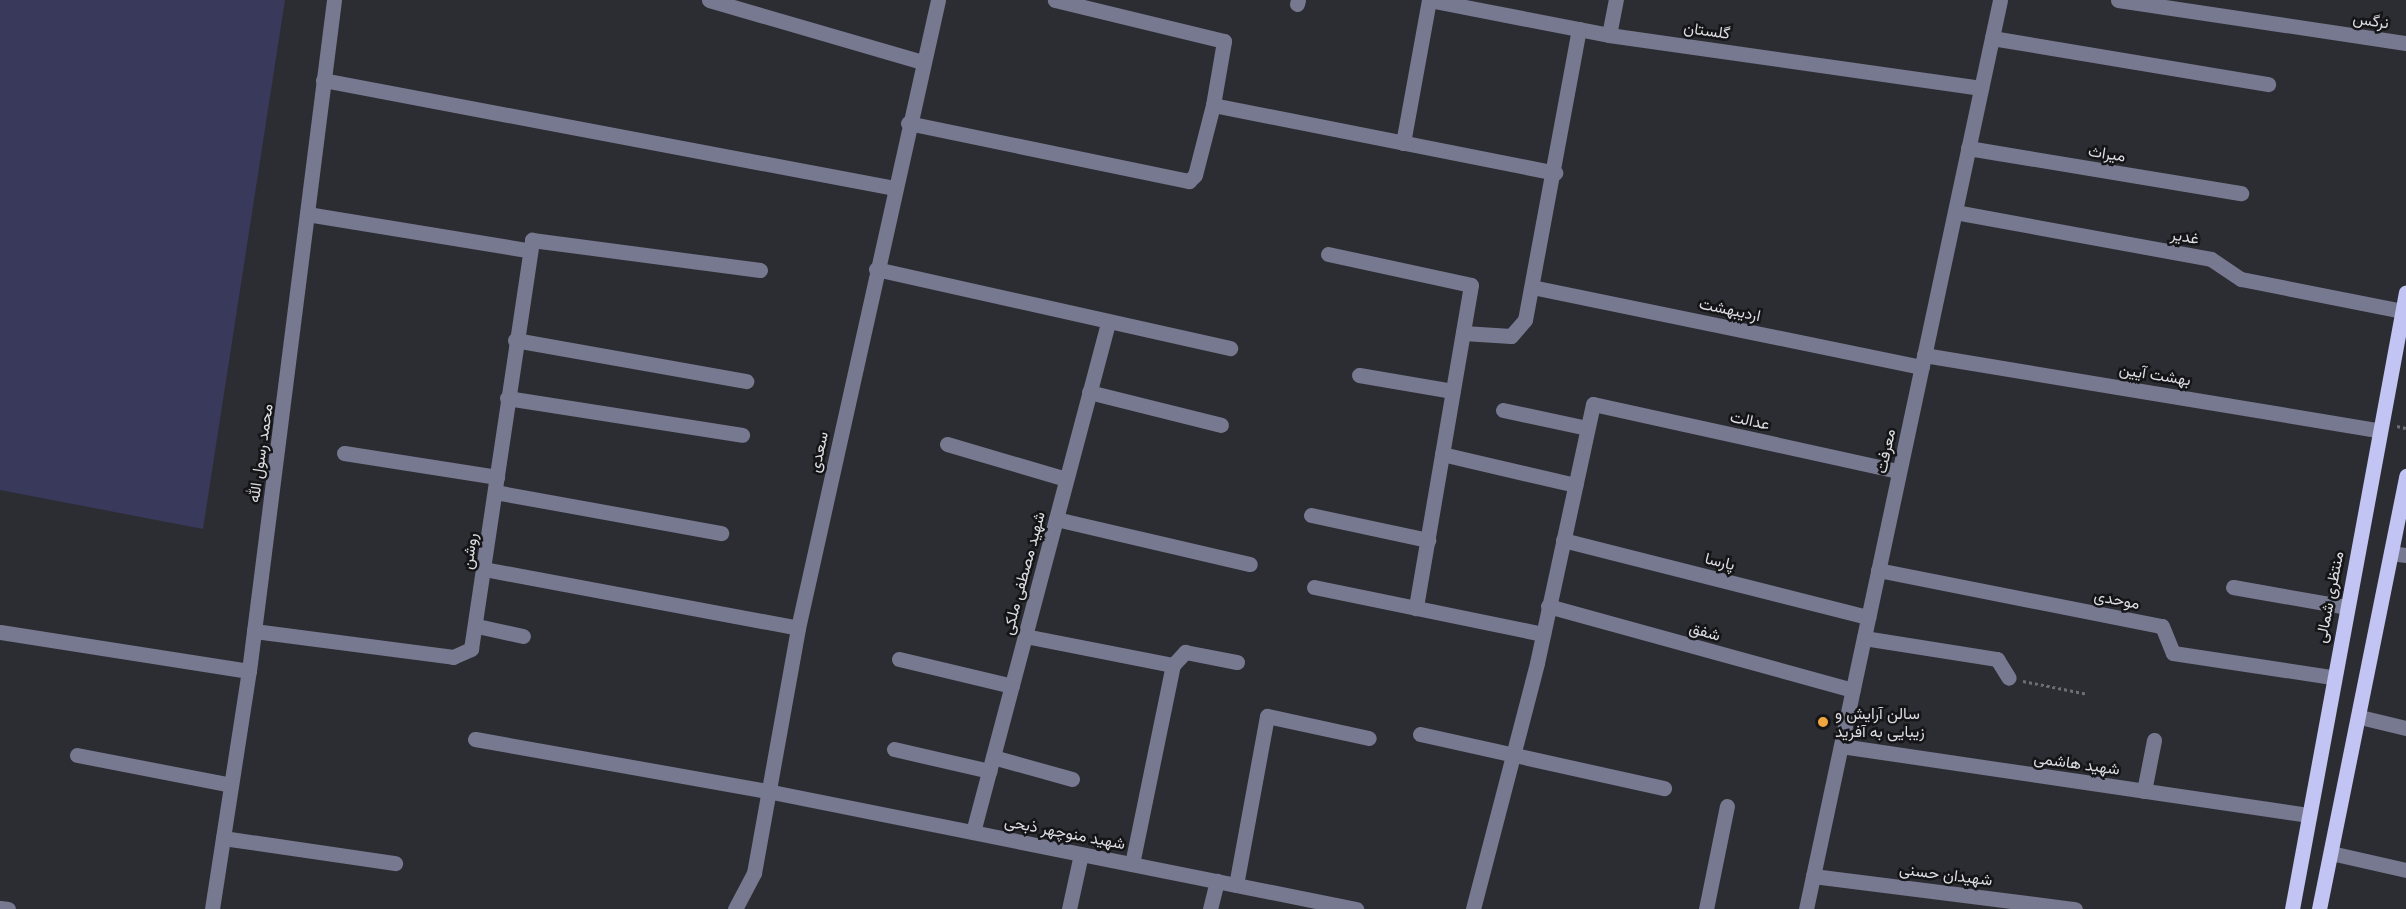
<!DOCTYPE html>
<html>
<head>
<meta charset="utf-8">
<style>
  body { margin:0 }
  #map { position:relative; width:2406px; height:909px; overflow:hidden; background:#2c2d33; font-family:Lato,Vazirmatn,sans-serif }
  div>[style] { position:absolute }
  .green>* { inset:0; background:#38395b }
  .path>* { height:3px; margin-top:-1.5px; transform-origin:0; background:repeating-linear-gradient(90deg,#6e6f74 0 3px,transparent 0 6px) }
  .minor>* { height:15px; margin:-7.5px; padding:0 7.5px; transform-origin:7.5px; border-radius:7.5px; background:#777990 }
  .major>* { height:15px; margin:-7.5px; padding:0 7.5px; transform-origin:7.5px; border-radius:7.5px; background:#c2c5f3 }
  .dots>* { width:16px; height:16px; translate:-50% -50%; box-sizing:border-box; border:3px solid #151518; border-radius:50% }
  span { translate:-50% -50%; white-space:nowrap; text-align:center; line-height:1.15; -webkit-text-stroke:5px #151518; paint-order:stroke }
  .street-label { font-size:16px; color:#dcdde1 }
  .poi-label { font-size:16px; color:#dcdde1 }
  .left { translate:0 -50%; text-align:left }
</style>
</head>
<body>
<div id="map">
  <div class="green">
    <i style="clip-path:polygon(0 0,285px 0,203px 529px,0 490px)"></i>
  </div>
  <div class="path">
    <i style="left:2397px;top:426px;width:9px;rotate:13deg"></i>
    <i style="left:2023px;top:681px;width:66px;rotate:11.3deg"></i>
  </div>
  <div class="minor">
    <i style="left:709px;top:0;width:223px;rotate:16.2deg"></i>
    <i style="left:1429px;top:0;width:183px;rotate:11deg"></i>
    <i style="left:1609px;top:35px;width:376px;rotate:8.1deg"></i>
    <i style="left:2118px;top:0;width:291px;rotate:8.5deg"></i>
    <i style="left:1297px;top:4px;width:4px;rotate:-76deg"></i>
    <i style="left:1609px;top:35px;width:36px;rotate:-79deg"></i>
    <i style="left:1992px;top:38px;width:280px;rotate:9.5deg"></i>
    <i style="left:323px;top:80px;width:581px;rotate:10.71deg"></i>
    <i style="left:1213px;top:105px;width:349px;rotate:11.2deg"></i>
    <i style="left:908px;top:123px;width:287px;rotate:11.7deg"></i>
    <i style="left:1189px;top:181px;width:8px;rotate:-45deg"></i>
    <i style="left:1195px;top:175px;width:72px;rotate:-75.6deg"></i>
    <i style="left:1213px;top:105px;width:65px;rotate:-80.2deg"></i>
    <i style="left:1224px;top:41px;width:174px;rotate:-166.4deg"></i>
    <i style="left:1403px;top:143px;width:145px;rotate:-79.7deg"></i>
    <i style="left:1968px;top:148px;width:277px;rotate:9.4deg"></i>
    <i style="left:1955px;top:212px;width:260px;rotate:10.4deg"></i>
    <i style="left:2211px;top:259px;width:36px;rotate:34deg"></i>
    <i style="left:2241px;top:279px;width:164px;rotate:11.2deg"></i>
    <i style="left:307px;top:214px;width:223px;rotate:9.3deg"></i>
    <i style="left:1328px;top:254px;width:146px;rotate:12.2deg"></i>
    <i style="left:1471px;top:285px;width:328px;rotate:99.7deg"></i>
    <i style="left:876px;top:269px;width:363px;rotate:12.6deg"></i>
    <i style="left:1532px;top:287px;width:398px;rotate:11.6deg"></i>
    <i style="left:1463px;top:333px;width:48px;rotate:3.6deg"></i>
    <i style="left:1511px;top:336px;width:21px;rotate:-49deg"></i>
    <i style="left:1525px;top:320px;width:296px;rotate:-79.5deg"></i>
    <i style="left:515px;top:340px;width:235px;rotate:10.1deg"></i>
    <i style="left:1924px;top:355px;width:461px;rotate:9.4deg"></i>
    <i style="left:1359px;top:375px;width:95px;rotate:9.7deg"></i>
    <i style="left:1089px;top:392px;width:136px;rotate:14deg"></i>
    <i style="left:507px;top:398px;width:238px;rotate:8.9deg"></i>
    <i style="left:1503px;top:410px;width:86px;rotate:12.1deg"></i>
    <i style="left:947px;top:444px;width:124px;rotate:16.4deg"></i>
    <i style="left:344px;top:453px;width:155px;rotate:8.9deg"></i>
    <i style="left:1442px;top:454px;width:137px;rotate:13.1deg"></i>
    <i style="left:495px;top:492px;width:230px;rotate:10.3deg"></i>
    <i style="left:1311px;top:515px;width:120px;rotate:12.1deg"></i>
    <i style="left:1056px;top:519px;width:199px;rotate:13.1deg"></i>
    <i style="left:1563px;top:540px;width:315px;rotate:14.2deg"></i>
    <i style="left:2391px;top:553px;width:15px;rotate:8deg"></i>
    <i style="left:484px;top:569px;width:319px;rotate:10.6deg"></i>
    <i style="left:1878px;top:570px;width:289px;rotate:11.2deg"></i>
    <i style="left:2162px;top:626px;width:29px;rotate:68deg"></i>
    <i style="left:2173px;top:653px;width:161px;rotate:8.6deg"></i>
    <i style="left:1314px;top:587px;width:234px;rotate:11.6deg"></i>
    <i style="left:2233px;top:587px;width:115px;rotate:10deg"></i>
    <i style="left:1548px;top:606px;width:316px;rotate:15.4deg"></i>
    <i style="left:477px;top:626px;width:47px;rotate:12.3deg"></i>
    <i style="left:254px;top:631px;width:201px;rotate:7.4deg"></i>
    <i style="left:453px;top:657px;width:20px;rotate:-24deg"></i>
    <i style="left:471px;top:649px;width:414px;rotate:-81.5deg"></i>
    <i style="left:532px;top:240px;width:230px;rotate:7.5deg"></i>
    <i style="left:0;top:632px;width:252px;rotate:8.9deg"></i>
    <i style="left:1025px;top:636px;width:151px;rotate:11.1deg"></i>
    <i style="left:1173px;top:665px;width:18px;rotate:-47deg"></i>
    <i style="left:1185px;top:652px;width:53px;rotate:10.9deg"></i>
    <i style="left:1864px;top:638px;width:135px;rotate:9deg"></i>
    <i style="left:1997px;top:659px;width:22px;rotate:58deg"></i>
    <i style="left:899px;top:659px;width:116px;rotate:13.4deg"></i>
    <i style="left:2360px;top:717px;width:47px;rotate:13.4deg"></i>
    <i style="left:1420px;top:734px;width:250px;rotate:12.5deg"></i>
    <i style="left:475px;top:739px;width:297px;rotate:10.1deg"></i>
    <i style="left:767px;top:791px;width:601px;rotate:11.33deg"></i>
    <i style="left:1841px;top:746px;width:472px;rotate:8.4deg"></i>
    <i style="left:894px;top:749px;width:98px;rotate:13deg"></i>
    <i style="left:77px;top:755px;width:157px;rotate:11deg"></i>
    <i style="left:993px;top:757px;width:82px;rotate:15.6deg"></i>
    <i style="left:2144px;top:791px;width:52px;rotate:-78.9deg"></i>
    <i style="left:973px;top:832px;width:527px;rotate:-75.15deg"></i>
    <i style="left:223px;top:838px;width:174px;rotate:8.3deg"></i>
    <i style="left:2331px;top:853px;width:77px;rotate:12.8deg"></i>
    <i style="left:1132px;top:864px;width:203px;rotate:-78.4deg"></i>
    <i style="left:1813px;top:876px;width:264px;rotate:7.2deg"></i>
    <i style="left:1236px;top:885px;width:172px;rotate:-79.6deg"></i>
    <i style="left:1267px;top:716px;width:104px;rotate:12.2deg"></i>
    <i style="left:0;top:908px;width:8px;rotate:7deg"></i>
    <i style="left:212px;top:909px;width:241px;rotate:-81.2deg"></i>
    <i style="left:249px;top:671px;width:676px;rotate:-82.78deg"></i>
    <i style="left:735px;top:909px;width:41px;rotate:-62.2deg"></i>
    <i style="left:754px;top:873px;width:249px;rotate:-79.8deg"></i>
    <i style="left:798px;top:628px;width:643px;rotate:-77.43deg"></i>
    <i style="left:1069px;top:909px;width:56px;rotate:-77.7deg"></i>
    <i style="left:1210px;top:909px;width:29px;rotate:-76deg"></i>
    <i style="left:1473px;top:909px;width:254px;rotate:-75.4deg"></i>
    <i style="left:1537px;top:663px;width:265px;rotate:-77.8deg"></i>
    <i style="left:1593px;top:404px;width:313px;rotate:12.4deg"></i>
    <i style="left:1706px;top:909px;width:105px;rotate:-78.5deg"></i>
    <i style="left:1806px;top:909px;width:929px;rotate:-77.95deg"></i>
  </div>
  <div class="major">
    <i style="left:2292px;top:909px;width:627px;rotate:-79.53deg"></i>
    <i style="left:2319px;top:909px;width:442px;rotate:-78.6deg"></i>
  </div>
  <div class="dots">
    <i style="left:1823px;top:722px;background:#f0a63f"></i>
  </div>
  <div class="street-label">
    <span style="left:2371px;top:20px;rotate:9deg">نرگس</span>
    <span style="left:1707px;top:30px;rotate:8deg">گلستان</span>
    <span style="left:2107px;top:153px;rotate:9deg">میراث</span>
    <span style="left:2185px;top:236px;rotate:10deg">غدیر</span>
    <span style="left:1730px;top:309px;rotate:12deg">اردیبهشت</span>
    <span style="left:2155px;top:374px;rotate:9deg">بهشت آیین</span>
    <span style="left:1750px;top:420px;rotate:12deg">عدالت</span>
    <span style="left:1885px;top:451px;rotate:-78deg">معرفت</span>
    <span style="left:818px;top:452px;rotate:-78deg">سعدی</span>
    <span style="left:260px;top:453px;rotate:-82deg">محمد رسول الله</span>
    <span style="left:469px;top:551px;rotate:-82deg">روشن</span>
    <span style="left:1720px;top:561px;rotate:14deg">پارسا</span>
    <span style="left:1023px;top:573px;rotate:-75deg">شهید مصطفی ملکی</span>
    <span style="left:2329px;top:597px;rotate:-79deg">منتظری شمالی</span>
    <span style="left:2117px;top:599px;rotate:11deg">موحدی</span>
    <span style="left:1705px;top:631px;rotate:16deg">شفق</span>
    <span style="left:2077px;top:763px;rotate:8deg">شهید هاشمی</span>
    <span style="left:1065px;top:832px;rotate:11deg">شهید منوچهر ذبحی</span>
    <span style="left:1946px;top:874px;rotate:7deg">شهیدان حسنی</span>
  </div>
  <div class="poi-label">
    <span class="left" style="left:1835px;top:722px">سالن آرایش و<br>زیبایی به آفرید</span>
  </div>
</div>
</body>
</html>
